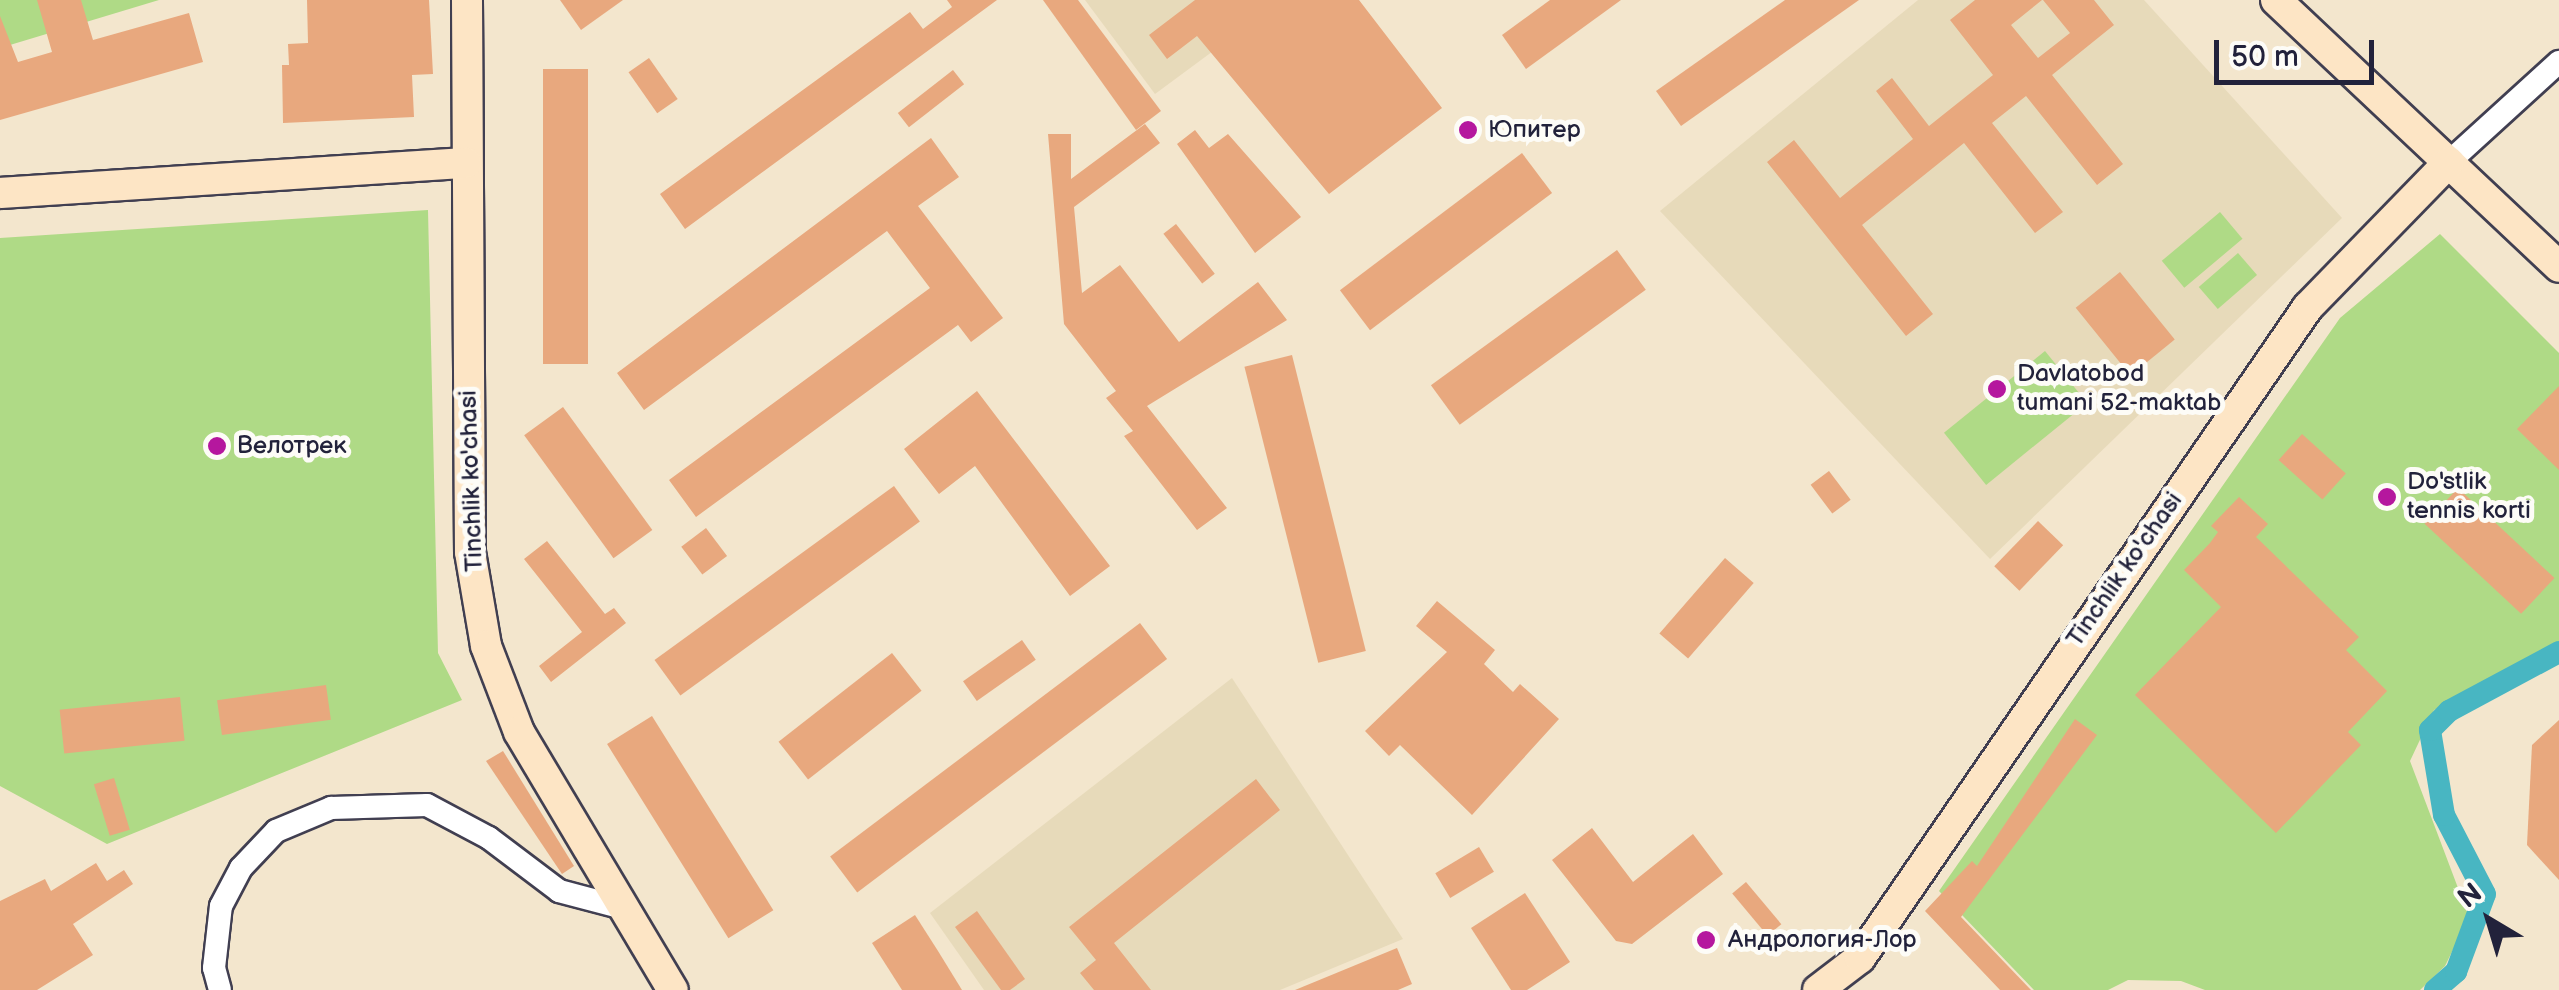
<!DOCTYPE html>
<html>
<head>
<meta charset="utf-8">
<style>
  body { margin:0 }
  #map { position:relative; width:2559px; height:990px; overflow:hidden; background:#f3e6cd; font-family:"Balsamiq Sans",sans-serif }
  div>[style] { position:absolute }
  .built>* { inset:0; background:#e7daba }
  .green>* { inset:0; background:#afda86; transform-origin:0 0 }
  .canal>* { height:22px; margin:-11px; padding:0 11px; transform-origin:11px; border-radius:11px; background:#48b6c2 }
  .building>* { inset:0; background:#e8a87e; transform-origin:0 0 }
  .roads { filter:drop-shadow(2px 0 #413f51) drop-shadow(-2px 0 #413f51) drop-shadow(0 2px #413f51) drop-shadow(0 -2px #413f51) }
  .street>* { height:22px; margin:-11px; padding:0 11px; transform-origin:11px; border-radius:11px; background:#fff }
  .secondary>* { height:30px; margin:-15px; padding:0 15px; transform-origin:15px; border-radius:15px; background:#fde5c5 }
  .dots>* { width:28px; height:28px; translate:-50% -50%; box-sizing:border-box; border:5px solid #fdfcf7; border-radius:50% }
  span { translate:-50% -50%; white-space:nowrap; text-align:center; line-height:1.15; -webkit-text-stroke:10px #fdfcf7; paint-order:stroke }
  .poi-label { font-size:25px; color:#22223b }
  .left { translate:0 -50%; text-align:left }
  .street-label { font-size:25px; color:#22223b }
  .north { position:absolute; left:2439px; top:870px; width:100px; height:100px; -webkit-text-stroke:8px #fdfcf7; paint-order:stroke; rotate:322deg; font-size:28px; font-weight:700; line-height:40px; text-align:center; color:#22223b }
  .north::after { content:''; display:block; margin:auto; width:35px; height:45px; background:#22223b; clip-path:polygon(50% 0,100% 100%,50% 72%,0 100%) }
  .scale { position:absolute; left:2214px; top:40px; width:160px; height:45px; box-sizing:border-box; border:5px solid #22223b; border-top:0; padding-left:12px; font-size:30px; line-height:35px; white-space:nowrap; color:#22223b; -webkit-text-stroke:8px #fdfcf7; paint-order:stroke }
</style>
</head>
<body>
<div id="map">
  <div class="built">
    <i style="clip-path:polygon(1085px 0,1282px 0,1155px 94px)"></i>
    <i style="clip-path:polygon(1918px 0,2144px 0,2342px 218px,1990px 559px,1660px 211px)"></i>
    <i style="clip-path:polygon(1232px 678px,1403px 939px,1280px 990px,984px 990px,930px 913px)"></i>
  </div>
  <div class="green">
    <i style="clip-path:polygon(0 0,159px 0,0 48px)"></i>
    <i style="clip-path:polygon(428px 210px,438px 653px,462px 700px,107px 844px,0 786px,0 238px)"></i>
    <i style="left:2220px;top:212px;width:35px;height:76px;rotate:50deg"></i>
    <i style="clip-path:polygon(2440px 234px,2559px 353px,2559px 641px,2434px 710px,2410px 761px,2469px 917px,2445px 966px,2420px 990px,2205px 990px,2181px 981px,2128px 980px,2108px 990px,2034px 990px,1939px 891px,2340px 318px)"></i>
    <i style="left:2238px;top:253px;width:29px;height:52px;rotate:49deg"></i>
    <i style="left:2045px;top:351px;width:67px;height:130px;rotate:51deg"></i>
  </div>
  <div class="canal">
    <i style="left:2435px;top:990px;width:28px;rotate:-41deg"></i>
    <i style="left:2456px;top:972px;width:83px;rotate:-69.6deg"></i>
    <i style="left:2485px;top:894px;width:89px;rotate:-117.4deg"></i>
    <i style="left:2444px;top:815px;width:86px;rotate:-99.4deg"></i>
    <i style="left:2430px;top:730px;width:27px;rotate:-45deg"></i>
    <i style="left:2449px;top:711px;width:125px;rotate:-28.2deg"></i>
  </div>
  <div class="building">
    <i style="clip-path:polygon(37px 0,81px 0,93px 40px,189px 13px,203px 62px,0 120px,0 16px,18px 62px,52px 52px)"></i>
    <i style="clip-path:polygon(307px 0,429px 0,433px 74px,412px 75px,414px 117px,283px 123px,282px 65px,289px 65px,288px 44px,308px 43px)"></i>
    <i style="clip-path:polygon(560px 0,623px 0,581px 30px)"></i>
    <i style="clip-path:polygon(947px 0,997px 0,685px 229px,660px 194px,910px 12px,923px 29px,952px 7px)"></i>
    <i style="clip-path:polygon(1043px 0,1078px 0,1161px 111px,1136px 130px)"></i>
    <i style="clip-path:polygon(1195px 0,1359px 0,1442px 108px,1329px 194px,1197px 36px,1167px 59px,1149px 35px)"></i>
    <i style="clip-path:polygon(1550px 0,1621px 0,1526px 69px,1502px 35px)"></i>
    <i style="clip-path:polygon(1785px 0,1859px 0,1681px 126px,1656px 91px)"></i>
    <i style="clip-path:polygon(1975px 0,2042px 0,2011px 25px,2038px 58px,2070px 33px,2043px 0,2094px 0,2114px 25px,2052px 75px,2123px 164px,2097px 185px,2026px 96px,1992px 123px,2063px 212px,2035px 233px,1964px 143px,1862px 225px,1933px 314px,1906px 336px,1767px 162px,1794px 140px,1840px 198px,1913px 139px,1876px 91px,1892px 78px,1929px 126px,1993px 75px,1950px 20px)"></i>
    <i style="left:649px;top:58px;width:50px;height:25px;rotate:55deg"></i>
    <i style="left:543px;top:69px;width:45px;height:295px"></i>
    <i style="left:953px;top:70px;width:18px;height:70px;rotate:52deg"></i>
    <i style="clip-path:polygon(1145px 124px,1160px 143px,1074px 207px,1082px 293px,1120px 265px,1179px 342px,1258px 282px,1287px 320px,1147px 406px,1227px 508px,1197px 530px,1124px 436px,1133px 431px,1106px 398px,1116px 391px,1064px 324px,1048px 134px,1071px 134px,1071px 179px)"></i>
    <i style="clip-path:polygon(1195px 130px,1209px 148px,1228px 134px,1301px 217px,1255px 253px,1177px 144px)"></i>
    <i style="clip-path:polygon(931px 138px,959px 177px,918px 206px,1003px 318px,971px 342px,958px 325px,696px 517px,669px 480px,930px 288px,887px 231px,644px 410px,617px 373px)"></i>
    <i style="left:1522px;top:153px;width:50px;height:228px;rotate:53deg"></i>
    <i style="left:1176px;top:224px;width:63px;height:16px;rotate:52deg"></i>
    <i style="left:1617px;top:250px;width:49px;height:230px;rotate:54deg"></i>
    <i style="left:2120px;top:272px;width:87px;height:57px;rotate:51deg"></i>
    <i style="left:1292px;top:355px;width:305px;height:49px;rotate:76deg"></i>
    <i style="clip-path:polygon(2559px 386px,2559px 470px,2517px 429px)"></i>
    <i style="clip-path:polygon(977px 391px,1110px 566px,1070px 596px,975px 466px,939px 494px,904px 449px)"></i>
    <i style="left:563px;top:407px;width:152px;height:48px;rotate:54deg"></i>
    <i style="left:2302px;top:434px;width:59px;height:35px;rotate:42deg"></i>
    <i style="left:1829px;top:471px;width:36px;height:23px;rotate:53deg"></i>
    <i style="left:894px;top:486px;width:44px;height:296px;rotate:54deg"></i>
    <i style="left:2458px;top:488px;width:132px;height:49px;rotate:43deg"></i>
    <i style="clip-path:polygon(2239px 497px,2268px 524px,2256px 537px,2359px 637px,2346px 650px,2387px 691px,2348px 732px,2361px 745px,2276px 833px,2135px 695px,2221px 607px,2184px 570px,2210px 543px,2218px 532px,2211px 526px)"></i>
    <i style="left:2038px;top:521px;width:35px;height:63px;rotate:44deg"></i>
    <i style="left:706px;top:528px;width:35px;height:31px;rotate:53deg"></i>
    <i style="clip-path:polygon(547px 541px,605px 614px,614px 608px,626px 623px,551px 682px,539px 666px,582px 632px,524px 559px)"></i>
    <i style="left:1725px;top:558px;width:38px;height:100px;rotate:41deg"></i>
    <i style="clip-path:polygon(1437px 601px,1495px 650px,1484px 664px,1513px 692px,1520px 684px,1559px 719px,1472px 815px,1400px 745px,1389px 756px,1365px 731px,1447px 652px,1416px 626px)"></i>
    <i style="left:1140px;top:623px;width:45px;height:388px;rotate:53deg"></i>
    <i style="left:1022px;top:640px;width:24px;height:72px;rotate:55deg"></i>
    <i style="left:892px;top:653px;width:48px;height:144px;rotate:52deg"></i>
    <i style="left:326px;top:685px;width:35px;height:110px;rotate:82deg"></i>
    <i style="left:180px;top:697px;width:44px;height:121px;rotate:84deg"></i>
    <i style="left:652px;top:716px;width:229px;height:53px;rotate:58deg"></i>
    <i style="clip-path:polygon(2075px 719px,2097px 735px,1961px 917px,2031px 990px,2000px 990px,1925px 911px,1972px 861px,1977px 866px)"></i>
    <i style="clip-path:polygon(2559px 720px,2559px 880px,2527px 845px,2532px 745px)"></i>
    <i style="clip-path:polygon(503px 751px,574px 866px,562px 874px,486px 761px)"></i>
    <i style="left:114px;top:778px;width:54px;height:21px;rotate:73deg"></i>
    <i style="clip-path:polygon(1256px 779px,1280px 810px,1114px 943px,1151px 990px,1094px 990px,1080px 973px,1096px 960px,1069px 927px)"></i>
    <i style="clip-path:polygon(1592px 828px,1633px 882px,1693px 834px,1723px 874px,1632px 944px,1616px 941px,1552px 860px)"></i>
    <i style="left:1479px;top:847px;width:29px;height:51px;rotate:59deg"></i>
    <i style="clip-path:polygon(96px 863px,107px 881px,124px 870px,133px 884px,73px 924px,93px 955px,37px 990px,0 990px,0 901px,45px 879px,51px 891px)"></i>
    <i style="left:1746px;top:882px;width:55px;height:18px;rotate:50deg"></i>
    <i style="clip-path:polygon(1525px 893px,1570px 962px,1527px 990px,1511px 990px,1471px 928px)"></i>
    <i style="clip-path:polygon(977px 911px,1025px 979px,1010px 990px,1001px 990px,955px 927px)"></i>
    <i style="clip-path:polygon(915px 915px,938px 951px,962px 990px,902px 990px,872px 943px)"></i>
    <i style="clip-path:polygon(1397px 948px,1412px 984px,1398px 990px,1295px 990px)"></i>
  </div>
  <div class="roads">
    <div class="street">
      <i style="left:2449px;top:162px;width:149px;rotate:-42.3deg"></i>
      <i style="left:220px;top:990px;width:23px;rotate:-105deg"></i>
      <i style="left:214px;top:968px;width:62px;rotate:-83.6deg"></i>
      <i style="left:221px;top:906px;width:43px;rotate:-62.2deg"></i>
      <i style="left:241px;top:868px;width:51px;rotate:-46.6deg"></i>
      <i style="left:276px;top:831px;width:60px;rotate:-22.7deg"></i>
      <i style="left:331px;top:808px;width:96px;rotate:-1.8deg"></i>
      <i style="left:427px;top:805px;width:70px;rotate:28deg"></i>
      <i style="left:489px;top:838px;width:88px;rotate:37.1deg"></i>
      <i style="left:559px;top:891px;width:66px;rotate:14.9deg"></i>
    </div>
    <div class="secondary">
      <i style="left:467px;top:0;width:552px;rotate:89.69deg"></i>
      <i style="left:470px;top:552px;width:95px;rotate:80.3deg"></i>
      <i style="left:486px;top:646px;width:92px;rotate:69deg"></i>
      <i style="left:519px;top:732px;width:300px;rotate:59.2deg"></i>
      <i style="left:2276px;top:0;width:389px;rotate:43.3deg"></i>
      <i style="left:0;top:193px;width:467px;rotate:-3.7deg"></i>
      <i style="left:1818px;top:990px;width:53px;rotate:-37.3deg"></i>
      <i style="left:1860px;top:958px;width:790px;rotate:-55.47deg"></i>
      <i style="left:2308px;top:307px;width:202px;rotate:-45.8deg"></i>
    </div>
  </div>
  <div class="dots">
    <i style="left:1468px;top:130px;background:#b5179e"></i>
    <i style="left:1997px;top:389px;background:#b5179e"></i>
    <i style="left:217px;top:446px;background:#b5179e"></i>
    <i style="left:2387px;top:497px;background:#b5179e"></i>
    <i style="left:1706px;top:940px;background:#b5179e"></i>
  </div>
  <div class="poi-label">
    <span class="left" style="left:1488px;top:130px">Юпитер</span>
    <span class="left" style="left:2017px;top:389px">Davlatobod<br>tumani 52-maktab</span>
    <span class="left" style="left:237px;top:446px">Велотрек</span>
    <span class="left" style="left:2407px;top:497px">Do'stlik<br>tennis korti</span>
    <span class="left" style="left:1728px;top:940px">Андрология-Лор</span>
  </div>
  <div class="street-label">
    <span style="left:472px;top:481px;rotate:-92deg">Tinchlik ko'chasi</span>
    <span style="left:2125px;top:570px;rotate:-55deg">Tinchlik ko'chasi</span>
  </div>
  <div class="north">N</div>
  <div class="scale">50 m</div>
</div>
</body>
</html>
